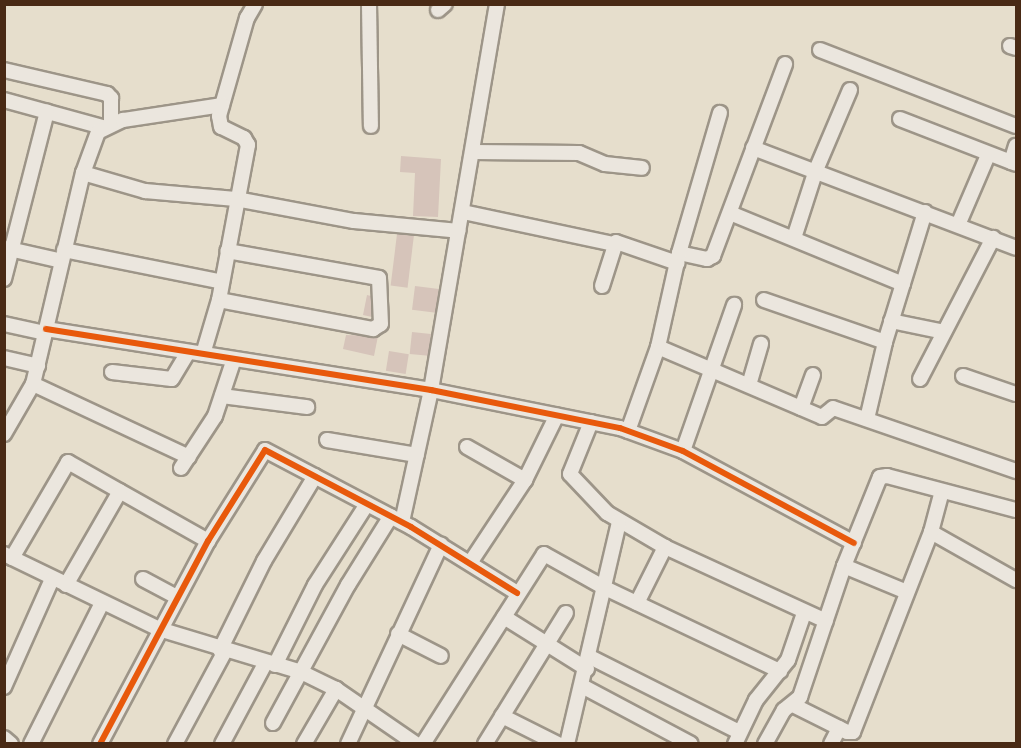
<!DOCTYPE html>
<html>
<head>
<meta charset="utf-8">
<style>
  body { margin:0 }
  #map { position:relative; width:1021px; height:748px; overflow:hidden; background:#e6decc; font-family:"IM FELL Great Primer",serif }
  div>[style] { position:absolute }
  .building>* { inset:0; background:#d6c4ba; transform-origin:0 0 }
  .roads { filter:drop-shadow(2px 0 #9d9588) drop-shadow(-2px 0 #9d9588) drop-shadow(0 2px #9d9588) drop-shadow(0 -2px #9d9588) }
  .minor>* { height:14px; margin:-7px; padding:0 7px; transform-origin:7px; border-radius:7px; background:#ebe6de }
  .cycleway>* { height:6px; margin:-3px; padding:0 3px; transform-origin:3px; border-radius:3px; background:#e8590c }
  span { translate:-50% -50%; white-space:nowrap; text-align:center; line-height:1.15; -webkit-text-stroke:4.5px #f6ecd7; paint-order:stroke }
  .frame { position:absolute; inset:0; border:6px solid #492a15; pointer-events:none }
</style>
</head>
<body>
<div id="map">
  <div class="building">
    <i style="clip-path:polygon(401px 156px,441px 159px,438px 217px,413px 216px,415px 173px,400px 172px)"></i>
    <i style="left:397px;top:234px;width:17px;height:52px;rotate:7deg"></i>
    <i style="left:415px;top:286px;width:24px;height:24px;rotate:7deg"></i>
    <i style="clip-path:polygon(367px 295px,371px 296px,372px 317px,363px 315px)"></i>
    <i style="left:412px;top:332px;width:19px;height:22px;rotate:6deg"></i>
    <i style="clip-path:polygon(346px 335px,378px 336px,374px 356px,343px 349px)"></i>
    <i style="left:389px;top:351px;width:20px;height:20px;rotate:9deg"></i>
  </div>
  <div class="roads">
    <div class="minor">
      <i style="left:369px;top:4px;width:122px;rotate:89.1deg"></i>
      <i style="left:438px;top:10px;width:9px;rotate:-41deg"></i>
      <i style="left:1010px;top:46px;width:6px;rotate:18deg"></i>
      <i style="left:820px;top:50px;width:210px;rotate:21.2deg"></i>
      <i style="left:4px;top:70px;width:106px;rotate:13.1deg"></i>
      <i style="left:107px;top:94px;width:6px;rotate:45deg"></i>
      <i style="left:111px;top:98px;width:26px;rotate:90deg"></i>
      <i style="left:4px;top:100px;width:103px;rotate:15.3deg"></i>
      <i style="left:900px;top:119px;width:124px;rotate:21.2deg"></i>
      <i style="left:753px;top:148px;width:281px;rotate:20.8deg"></i>
      <i style="left:474px;top:152px;width:105px;rotate:0.5deg"></i>
      <i style="left:579px;top:153px;width:28px;rotate:23deg"></i>
      <i style="left:605px;top:164px;width:37px;rotate:6deg"></i>
      <i style="left:1011px;top:162px;width:17px;rotate:-73deg"></i>
      <i style="left:83px;top:173px;width:65px;rotate:16.2deg"></i>
      <i style="left:145px;top:191px;width:91px;rotate:5deg"></i>
      <i style="left:236px;top:199px;width:120px;rotate:10.6deg"></i>
      <i style="left:354px;top:221px;width:105px;rotate:5.4deg"></i>
      <i style="left:463px;top:212px;width:154px;rotate:12deg"></i>
      <i style="left:730px;top:213px;width:187px;rotate:22.3deg"></i>
      <i style="left:958px;top:225px;width:76px;rotate:-66.8deg"></i>
      <i style="left:794px;top:238px;width:71px;rotate:-72.1deg"></i>
      <i style="left:816px;top:170px;width:87px;rotate:-67deg"></i>
      <i style="left:5px;top:248px;width:58px;rotate:12.8deg"></i>
      <i style="left:64px;top:250px;width:161px;rotate:11.4deg"></i>
      <i style="left:679px;top:253px;width:29px;rotate:12deg"></i>
      <i style="left:707px;top:259px;width:7px;rotate:-27deg"></i>
      <i style="left:713px;top:256px;width:205px;rotate:-69.4deg"></i>
      <i style="left:4px;top:279px;width:173px;rotate:-75.6deg"></i>
      <i style="left:602px;top:286px;width:46px;rotate:-72.3deg"></i>
      <i style="left:616px;top:242px;width:65px;rotate:19deg"></i>
      <i style="left:219px;top:300px;width:157px;rotate:10.7deg"></i>
      <i style="left:373px;top:329px;width:9px;rotate:-32deg"></i>
      <i style="left:381px;top:324px;width:46px;rotate:-92.5deg"></i>
      <i style="left:379px;top:278px;width:154px;rotate:-169.9deg"></i>
      <i style="left:764px;top:300px;width:128px;rotate:19.1deg"></i>
      <i style="left:891px;top:321px;width:54px;rotate:11.7deg"></i>
      <i style="left:4px;top:324px;width:42px;rotate:12.4deg"></i>
      <i style="left:46px;top:329px;width:390px;rotate:9deg"></i>
      <i style="left:431px;top:390px;width:193px;rotate:11.4deg"></i>
      <i style="left:620px;top:428px;width:67px;rotate:20.1deg"></i>
      <i style="left:683px;top:451px;width:194px;rotate:28.3deg"></i>
      <i style="left:658px;top:347px;width:178px;rotate:23.1deg"></i>
      <i style="left:822px;top:417px;width:14px;rotate:-39deg"></i>
      <i style="left:833px;top:408px;width:194px;rotate:19deg"></i>
      <i style="left:203px;top:354px;width:56px;rotate:-73.5deg"></i>
      <i style="left:219px;top:300px;width:158px;rotate:-79.4deg"></i>
      <i style="left:248px;top:145px;width:8px;rotate:-120deg"></i>
      <i style="left:244px;top:138px;width:25px;rotate:-154deg"></i>
      <i style="left:221px;top:127px;width:11px;rotate:-100deg"></i>
      <i style="left:219px;top:116px;width:102px;rotate:-74.1deg"></i>
      <i style="left:247px;top:18px;width:16px;rotate:-60deg"></i>
      <i style="left:4px;top:358px;width:35px;rotate:13deg"></i>
      <i style="left:112px;top:372px;width:60px;rotate:6.7deg"></i>
      <i style="left:172px;top:379px;width:31px;rotate:-59deg"></i>
      <i style="left:963px;top:376px;width:56px;rotate:18.8deg"></i>
      <i style="left:920px;top:379px;width:159px;rotate:-62.6deg"></i>
      <i style="left:33px;top:384px;width:172px;rotate:25.1deg"></i>
      <i style="left:749px;top:385px;width:43px;rotate:-73.7deg"></i>
      <i style="left:222px;top:396px;width:86px;rotate:7.4deg"></i>
      <i style="left:801px;top:408px;width:35px;rotate:-70deg"></i>
      <i style="left:867px;top:419px;width:79px;rotate:-76.8deg"></i>
      <i style="left:885px;top:342px;width:136px;rotate:-72.9deg"></i>
      <i style="left:591px;top:422px;width:56px;rotate:112deg"></i>
      <i style="left:570px;top:474px;width:54px;rotate:46.5deg"></i>
      <i style="left:607px;top:513px;width:67px;rotate:30.4deg"></i>
      <i style="left:665px;top:547px;width:177px;rotate:24.7deg"></i>
      <i style="left:628px;top:431px;width:89px;rotate:-70.3deg"></i>
      <i style="left:658px;top:347px;width:96px;rotate:-77.4deg"></i>
      <i style="left:679px;top:253px;width:146px;rotate:-73.7deg"></i>
      <i style="left:4px;top:434px;width:58px;rotate:-59.9deg"></i>
      <i style="left:33px;top:384px;width:217px;rotate:-76.7deg"></i>
      <i style="left:83px;top:173px;width:44px;rotate:-69.9deg"></i>
      <i style="left:98px;top:132px;width:28px;rotate:-26deg"></i>
      <i style="left:123px;top:120px;width:100px;rotate:-8.6deg"></i>
      <i style="left:327px;top:440px;width:91px;rotate:9.5deg"></i>
      <i style="left:467px;top:447px;width:67px;rotate:29.6deg"></i>
      <i style="left:683px;top:451px;width:155px;rotate:-70.7deg"></i>
      <i style="left:181px;top:468px;width:62px;rotate:-56.8deg"></i>
      <i style="left:215px;top:416px;width:60px;rotate:-71.6deg"></i>
      <i style="left:402px;top:522px;width:135px;rotate:-77.6deg"></i>
      <i style="left:431px;top:390px;width:392px;rotate:-80.3deg"></i>
      <i style="left:931px;top:532px;width:98px;rotate:29.5deg"></i>
      <i style="left:4px;top:554px;width:172px;rotate:25.8deg"></i>
      <i style="left:159px;top:629px;width:148px;rotate:16.8deg"></i>
      <i style="left:301px;top:672px;width:39px;rotate:26deg"></i>
      <i style="left:336px;top:689px;width:97px;rotate:34.5deg"></i>
      <i style="left:12px;top:558px;width:111px;rotate:-59.7deg"></i>
      <i style="left:68px;top:462px;width:161px;rotate:29.4deg"></i>
      <i style="left:470px;top:563px;width:100px;rotate:-56.5deg"></i>
      <i style="left:525px;top:480px;width:72px;rotate:-63.8deg"></i>
      <i style="left:844px;top:566px;width:68px;rotate:22.4deg"></i>
      <i style="left:143px;top:579px;width:38px;rotate:28deg"></i>
      <i style="left:66px;top:585px;width:108px;rotate:-60.1deg"></i>
      <i style="left:637px;top:603px;width:63px;rotate:-63.4deg"></i>
      <i style="left:504px;top:617px;width:98px;rotate:32.1deg"></i>
      <i style="left:398px;top:634px;width:48px;rotate:27.1deg"></i>
      <i style="left:220px;top:650px;width:99px;rotate:-63.7deg"></i>
      <i style="left:264px;top:561px;width:99px;rotate:-59deg"></i>
      <i style="left:590px;top:657px;width:167px;rotate:26.7deg"></i>
      <i style="left:275px;top:665px;width:89px;rotate:-63.4deg"></i>
      <i style="left:315px;top:585px;width:96px;rotate:-57.3deg"></i>
      <i style="left:582px;top:686px;width:123px;rotate:28deg"></i>
      <i style="left:4px;top:687px;width:118px;rotate:-66deg"></i>
      <i style="left:793px;top:705px;width:60px;rotate:26.6deg"></i>
      <i style="left:847px;top:732px;width:6px"></i>
      <i style="left:853px;top:732px;width:215px;rotate:-68.7deg"></i>
      <i style="left:931px;top:532px;width:42px;rotate:-75deg"></i>
      <i style="left:502px;top:716px;width:63px;rotate:26.6deg"></i>
      <i style="left:273px;top:723px;width:157px;rotate:-61.5deg"></i>
      <i style="left:348px;top:585px;width:81px;rotate:-58.1deg"></i>
      <i style="left:4px;top:738px;width:9px;rotate:41deg"></i>
      <i style="left:31px;top:744px;width:158px;rotate:-63.3deg"></i>
      <i style="left:100px;top:744px;width:230px;rotate:-62deg"></i>
      <i style="left:208px;top:541px;width:107px;rotate:-57.9deg"></i>
      <i style="left:265px;top:450px;width:165px;rotate:27.8deg"></i>
      <i style="left:411px;top:527px;width:125px;rotate:31.9deg"></i>
      <i style="left:175px;top:744px;width:106px;rotate:-61.7deg"></i>
      <i style="left:222px;top:744px;width:93px;rotate:-61.8deg"></i>
      <i style="left:304px;top:744px;width:64px;rotate:-59.8deg"></i>
      <i style="left:348px;top:744px;width:220px;rotate:-65deg"></i>
      <i style="left:423px;top:744px;width:225px;rotate:-57.5deg"></i>
      <i style="left:544px;top:554px;width:70px;rotate:29.1deg"></i>
      <i style="left:605px;top:588px;width:194px;rotate:25.4deg"></i>
      <i style="left:485px;top:744px;width:154px;rotate:-58.3deg"></i>
      <i style="left:567px;top:744px;width:228px;rotate:-76.8deg"></i>
      <i style="left:735px;top:744px;width:49px;rotate:-64.5deg"></i>
      <i style="left:756px;top:700px;width:51px;rotate:-51.3deg"></i>
      <i style="left:788px;top:660px;width:50px;rotate:-71.2deg"></i>
      <i style="left:765px;top:744px;width:39px;rotate:-61deg"></i>
      <i style="left:784px;top:710px;width:21px;rotate:-39deg"></i>
      <i style="left:800px;top:697px;width:138px;rotate:-71.4deg"></i>
      <i style="left:844px;top:566px;width:96px;rotate:-68deg"></i>
      <i style="left:880px;top:477px;width:7px;rotate:-8deg"></i>
      <i style="left:887px;top:476px;width:133px;rotate:14.8deg"></i>
      <i style="left:831px;top:744px;width:18px;rotate:-63deg"></i>
    </div>
  </div>
  <div class="cycleway">
    <i style="left:46px;top:329px;width:390px;rotate:9deg"></i>
    <i style="left:431px;top:390px;width:193px;rotate:11.4deg"></i>
    <i style="left:620px;top:428px;width:67px;rotate:20.1deg"></i>
    <i style="left:683px;top:451px;width:194px;rotate:28.3deg"></i>
    <i style="left:100px;top:744px;width:230px;rotate:-62deg"></i>
    <i style="left:208px;top:541px;width:107px;rotate:-57.9deg"></i>
    <i style="left:265px;top:450px;width:165px;rotate:27.8deg"></i>
    <i style="left:411px;top:527px;width:125px;rotate:31.9deg"></i>
  </div>
  <div class="frame"></div>
</div>
</body>
</html>
